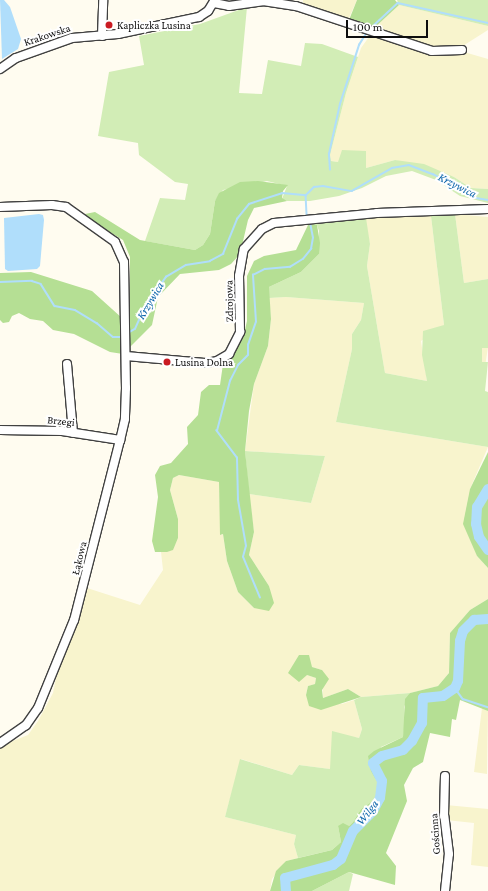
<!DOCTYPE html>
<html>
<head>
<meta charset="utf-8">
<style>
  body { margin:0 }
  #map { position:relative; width:488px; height:891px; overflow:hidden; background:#fffcf0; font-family:"Crimson Pro",serif }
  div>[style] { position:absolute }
  .farmland>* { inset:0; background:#f8f4cd; transform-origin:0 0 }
  .green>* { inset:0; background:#d2edb6 }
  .forest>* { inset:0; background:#b5df94 }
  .water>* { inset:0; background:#b0defb }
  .stream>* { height:1.5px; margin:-0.75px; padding:0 0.75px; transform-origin:0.75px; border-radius:0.75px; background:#b0defb }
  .river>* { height:10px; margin:-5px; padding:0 5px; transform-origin:5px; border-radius:5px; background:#b0defb }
  .roads { filter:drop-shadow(1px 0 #414141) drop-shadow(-1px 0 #414141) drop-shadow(0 1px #414141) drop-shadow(0 -1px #414141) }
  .minor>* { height:8px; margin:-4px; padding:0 4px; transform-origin:4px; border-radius:4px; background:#fff }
  .dots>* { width:11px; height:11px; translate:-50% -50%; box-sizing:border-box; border:2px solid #fff; border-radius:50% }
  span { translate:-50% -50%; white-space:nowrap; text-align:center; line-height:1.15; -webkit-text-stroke:4px #fff; paint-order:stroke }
  .poi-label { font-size:11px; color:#0e0e0e }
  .left { translate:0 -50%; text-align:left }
  .street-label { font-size:11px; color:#0e0e0e }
  .water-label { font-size:12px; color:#0d65ab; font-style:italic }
  .scale { position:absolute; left:346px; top:20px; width:82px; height:18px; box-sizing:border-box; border:2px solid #0e0e0e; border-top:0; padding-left:5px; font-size:12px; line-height:14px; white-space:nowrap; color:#0e0e0e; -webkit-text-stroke:3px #fff; paint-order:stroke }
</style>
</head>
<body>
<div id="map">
  <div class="farmland">
    <i style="clip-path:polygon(303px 0,357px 0,348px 20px,303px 5px)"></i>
    <i style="clip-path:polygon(399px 5px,488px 26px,488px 30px,458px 49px,444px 50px,372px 30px)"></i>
    <i style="clip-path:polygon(371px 34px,429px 53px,464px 52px,488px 59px,488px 189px,471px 188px,454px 177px,395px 160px,366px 168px,366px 151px,338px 162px,331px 161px,330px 155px,346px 93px,361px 48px)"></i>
    <i style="clip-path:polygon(455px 214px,488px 217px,488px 279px,464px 283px)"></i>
    <i style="clip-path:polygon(431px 216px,444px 325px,421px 341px,427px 381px,385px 373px,367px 266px,370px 244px,365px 222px,366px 218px)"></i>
    <i style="clip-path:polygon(286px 297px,364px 303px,361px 320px,352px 334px,352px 349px,336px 422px,488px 447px,470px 489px,477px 556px,488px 568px,488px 599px,470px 610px,450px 633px,449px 673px,438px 686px,410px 693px,361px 697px,348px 689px,323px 698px,322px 670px,312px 667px,307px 675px,316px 678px,315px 684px,308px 686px,306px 695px,342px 704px,354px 700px,362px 729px,359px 738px,353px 737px,330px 769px,299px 765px,292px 775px,241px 759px,225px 817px,296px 835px,294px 844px,298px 858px,286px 861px,272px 879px,270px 891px,0 891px,0 746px,28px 735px,38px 721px,53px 693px,57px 673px,79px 618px,87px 588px,140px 605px,163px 570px,161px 552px,172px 550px,178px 538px,178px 519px,170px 490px,173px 478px,179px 475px,219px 482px,221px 535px,223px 534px,227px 561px,238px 592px,254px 608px,271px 598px,269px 586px,249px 555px,254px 532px,249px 494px,311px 503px,325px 456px,245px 451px,254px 384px,268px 346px,271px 319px,269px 298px)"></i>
    <i style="left:482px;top:347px;width:6px;height:15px;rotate:9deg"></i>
    <i style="clip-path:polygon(482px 708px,488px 711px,487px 774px,474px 772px)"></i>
    <i style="clip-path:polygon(446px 805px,488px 809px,488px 867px,471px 865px,474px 823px,446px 820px)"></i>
  </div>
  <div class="green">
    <i style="clip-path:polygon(397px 0,488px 0,488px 26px,399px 5px)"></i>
    <i style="clip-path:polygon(247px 7px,239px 93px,262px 94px,268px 60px,301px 66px,305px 43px,322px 44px,358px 57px,346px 93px,330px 155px,331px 161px,338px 162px,342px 150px,366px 151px,366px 168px,395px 160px,424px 164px,454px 177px,471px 188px,488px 189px,488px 203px,460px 196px,436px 180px,412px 171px,386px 176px,362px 188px,339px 196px,310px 201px,287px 201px,282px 199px,287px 186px,267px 181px,223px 190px,215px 201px,210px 234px,203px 245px,195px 250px,145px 241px,160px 198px,185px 200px,188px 184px,175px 182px,139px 155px,138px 143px,98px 136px,109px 72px,144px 65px,139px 36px,200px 24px)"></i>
    <i style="clip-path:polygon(455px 214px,464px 283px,488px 279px,488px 348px,482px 348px,482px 362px,488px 362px,485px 391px,488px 392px,488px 447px,336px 422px,352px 349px,352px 334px,361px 320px,364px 303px,286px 297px,269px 298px,269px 287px,301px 272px,319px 254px,319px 231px,317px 225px,312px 225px,317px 221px,366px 218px,370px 244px,367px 266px,385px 373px,427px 381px,422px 355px,423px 331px,444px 325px,431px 216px)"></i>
    <i style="clip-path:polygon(245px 451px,325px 456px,311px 503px,249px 494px)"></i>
    <i style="clip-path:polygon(410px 693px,404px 707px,405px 722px,403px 737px,381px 747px,375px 778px,379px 785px,374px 800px,361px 809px,353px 822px,349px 826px,338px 826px,341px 842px,332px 850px,298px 858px,294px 844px,296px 835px,225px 817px,240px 759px,292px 775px,299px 765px,330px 769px,332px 731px,359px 738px,362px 729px,354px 700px,361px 697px)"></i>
    <i style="clip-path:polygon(349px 872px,353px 874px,349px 891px,312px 891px)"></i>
  </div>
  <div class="forest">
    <i style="clip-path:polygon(357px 0,395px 0,399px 5px,372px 30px,349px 20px)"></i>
    <i style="clip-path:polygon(258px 181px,288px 185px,283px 191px,282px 198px,287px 201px,254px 208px,248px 220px,240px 254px,231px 264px,219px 270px,180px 274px,158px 297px,152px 325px,123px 354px,110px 352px,74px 334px,53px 330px,43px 321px,30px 319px,19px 313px,12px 316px,9px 322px,3px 323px,0 320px,0 273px,31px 272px,92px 291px,122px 318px,127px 314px,130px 302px,130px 257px,123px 240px,95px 223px,85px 214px,95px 212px,140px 240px,195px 250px,203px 245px,210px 234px,215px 201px,219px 193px,240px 182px)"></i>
    <i style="clip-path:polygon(308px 225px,317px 225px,320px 243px,319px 254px,301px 272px,269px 287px,271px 319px,268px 346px,254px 384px,249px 411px,245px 451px,254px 532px,249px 555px,269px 586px,274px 603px,269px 611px,254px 608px,238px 592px,227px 561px,223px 534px,220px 535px,219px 482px,179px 475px,173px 478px,170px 490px,178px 519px,178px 538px,173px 550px,167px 552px,155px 552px,152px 541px,158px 497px,155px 475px,160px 466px,171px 463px,188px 444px,187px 427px,198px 415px,201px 392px,209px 385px,220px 385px,223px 364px,231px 356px,243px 338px,247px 321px,247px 276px,254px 261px,264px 256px,296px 250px)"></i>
    <i style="clip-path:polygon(488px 452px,488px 568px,477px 556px,463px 524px,470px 489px)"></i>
    <i style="clip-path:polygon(488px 599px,488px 711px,460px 700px,456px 720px,452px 719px,450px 737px,430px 733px,423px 762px,413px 768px,404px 785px,407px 801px,386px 853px,396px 866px,395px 885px,349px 872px,312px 891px,270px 891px,276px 871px,286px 861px,332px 850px,341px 842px,338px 826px,343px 823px,349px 826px,353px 822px,361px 809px,374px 800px,379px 785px,371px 771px,368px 756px,374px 751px,403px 737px,405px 699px,410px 693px,438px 686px,449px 673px,450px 633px,470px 610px)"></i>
    <i style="clip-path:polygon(299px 655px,309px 655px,312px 667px,322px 670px,329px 679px,322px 690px,323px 698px,348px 689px,361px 697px,321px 710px,309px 706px,306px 695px,308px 686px,315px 684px,316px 678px,307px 675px,299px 682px,288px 673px)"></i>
  </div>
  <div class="water">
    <i style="clip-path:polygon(0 0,4px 0,10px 7px,21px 39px,18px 49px,2px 59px)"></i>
    <i style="clip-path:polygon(39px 214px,43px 215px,44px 220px,40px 266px,37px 269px,8px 271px,5px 269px,4px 218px)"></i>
  </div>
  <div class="stream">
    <i style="left:372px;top:27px;width:35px;rotate:-43deg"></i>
    <i style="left:398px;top:3px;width:92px;rotate:12.5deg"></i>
    <i style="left:330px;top:170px;width:16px;rotate:-94deg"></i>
    <i style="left:329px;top:154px;width:51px;rotate:-77.6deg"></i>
    <i style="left:340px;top:104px;width:62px;rotate:-72.1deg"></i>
    <i style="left:359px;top:45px;width:15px;rotate:-58deg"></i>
    <i style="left:306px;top:195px;width:11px;rotate:-45deg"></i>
    <i style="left:314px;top:187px;width:9px;rotate:-6deg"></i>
    <i style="left:323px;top:186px;width:29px;rotate:10deg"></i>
    <i style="left:352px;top:191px;width:46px;rotate:-29.9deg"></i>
    <i style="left:392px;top:168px;width:17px;rotate:-10deg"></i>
    <i style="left:409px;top:165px;width:26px;rotate:21deg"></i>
    <i style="left:433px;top:174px;width:49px;rotate:29.2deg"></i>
    <i style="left:476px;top:198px;width:12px;rotate:9deg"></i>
    <i style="left:306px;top:195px;width:20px;rotate:87deg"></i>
    <i style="left:0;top:282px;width:32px;rotate:-2deg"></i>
    <i style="left:32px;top:281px;width:9px;rotate:18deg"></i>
    <i style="left:41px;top:284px;width:26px;rotate:58deg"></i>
    <i style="left:55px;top:306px;width:20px;rotate:11deg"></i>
    <i style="left:75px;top:310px;width:26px;rotate:31deg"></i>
    <i style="left:97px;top:323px;width:21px;rotate:41deg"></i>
    <i style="left:113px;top:337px;width:9px"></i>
    <i style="left:128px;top:333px;width:8px;rotate:-30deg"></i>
    <i style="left:135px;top:329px;width:24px;rotate:-66deg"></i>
    <i style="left:145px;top:307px;width:37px;rotate:-55deg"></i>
    <i style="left:166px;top:277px;width:23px;rotate:-31deg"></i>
    <i style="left:186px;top:265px;width:24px;rotate:-9deg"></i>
    <i style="left:210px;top:261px;width:15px;rotate:-28deg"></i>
    <i style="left:223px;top:254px;width:38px;rotate:-68deg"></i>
    <i style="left:237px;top:219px;width:19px;rotate:-51deg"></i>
    <i style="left:249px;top:204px;width:35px;rotate:-18deg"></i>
    <i style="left:282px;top:193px;width:24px;rotate:5deg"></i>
    <i style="left:260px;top:598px;width:44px;rotate:-112.5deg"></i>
    <i style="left:243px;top:557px;width:11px;rotate:-75deg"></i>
    <i style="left:246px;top:546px;width:47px;rotate:-99.9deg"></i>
    <i style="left:238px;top:500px;width:42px;rotate:-91.4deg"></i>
    <i style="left:237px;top:458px;width:34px;rotate:-127deg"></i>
    <i style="left:217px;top:431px;width:52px;rotate:-75.4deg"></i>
    <i style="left:230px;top:381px;width:18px;rotate:-63deg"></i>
    <i style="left:238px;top:365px;width:14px;rotate:-45deg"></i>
    <i style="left:248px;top:355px;width:10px;rotate:-90deg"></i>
    <i style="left:248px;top:345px;width:24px;rotate:-71deg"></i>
    <i style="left:256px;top:322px;width:47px;rotate:-93.7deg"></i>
    <i style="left:253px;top:275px;width:13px;rotate:-27deg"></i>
    <i style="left:265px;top:269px;width:25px;rotate:-5deg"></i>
    <i style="left:290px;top:267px;width:15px;rotate:-32deg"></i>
    <i style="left:303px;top:259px;width:13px;rotate:-51deg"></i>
    <i style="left:311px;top:249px;width:11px;rotate:-80deg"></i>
    <i style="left:313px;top:238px;width:15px;rotate:-101deg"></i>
    <i style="left:455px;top:688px;width:14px;rotate:54deg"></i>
    <i style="left:463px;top:699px;width:26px;rotate:18deg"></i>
  </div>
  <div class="river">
    <i style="left:488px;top:489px;width:21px;rotate:121deg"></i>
    <i style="left:477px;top:507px;width:17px;rotate:93deg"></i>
    <i style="left:476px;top:524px;width:13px;rotate:77deg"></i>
    <i style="left:479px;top:537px;width:16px;rotate:55deg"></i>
    <i style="left:286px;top:891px;width:13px;rotate:-94deg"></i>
    <i style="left:285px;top:878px;width:50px;rotate:-15.2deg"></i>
    <i style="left:333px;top:865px;width:10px;rotate:-37deg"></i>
    <i style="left:341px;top:859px;width:30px;rotate:-67deg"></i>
    <i style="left:353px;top:831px;width:28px;rotate:-45deg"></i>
    <i style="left:373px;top:811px;width:15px;rotate:-62deg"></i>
    <i style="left:380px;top:798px;width:17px;rotate:-83deg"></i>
    <i style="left:382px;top:781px;width:20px;rotate:-117deg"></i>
    <i style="left:373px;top:763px;width:11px;rotate:-38deg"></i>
    <i style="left:382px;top:756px;width:22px;rotate:-16deg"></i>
    <i style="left:403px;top:750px;width:13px;rotate:-45deg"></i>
    <i style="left:412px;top:741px;width:21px;rotate:-61deg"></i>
    <i style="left:422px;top:723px;width:25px;rotate:-88deg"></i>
    <i style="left:423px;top:698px;width:20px;rotate:-6deg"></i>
    <i style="left:443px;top:696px;width:14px;rotate:-34deg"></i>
    <i style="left:455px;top:688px;width:8px;rotate:-67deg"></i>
    <i style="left:458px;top:681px;width:40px;rotate:-87.1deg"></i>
    <i style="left:460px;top:641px;width:10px;rotate:-73deg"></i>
    <i style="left:463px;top:631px;width:16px;rotate:-45deg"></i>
    <i style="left:474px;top:620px;width:14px;rotate:-4deg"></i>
  </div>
  <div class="roads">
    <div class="minor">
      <i style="left:214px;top:3px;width:15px;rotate:11deg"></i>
      <i style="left:229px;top:6px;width:34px;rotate:-8deg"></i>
      <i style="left:263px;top:1px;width:33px;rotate:9deg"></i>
      <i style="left:296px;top:6px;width:143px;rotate:18.3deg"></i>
      <i style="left:432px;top:51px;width:30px;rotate:-2deg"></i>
      <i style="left:102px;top:36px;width:36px;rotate:-88deg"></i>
      <i style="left:0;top:69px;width:19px;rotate:-35deg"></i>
      <i style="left:16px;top:58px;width:59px;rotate:-19.7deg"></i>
      <i style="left:72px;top:38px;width:46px;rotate:-5deg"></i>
      <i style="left:118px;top:34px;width:83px;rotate:-11.9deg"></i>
      <i style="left:199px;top:17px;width:11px;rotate:-34deg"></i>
      <i style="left:208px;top:11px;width:13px;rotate:-58deg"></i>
      <i style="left:0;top:207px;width:52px;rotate:-2.2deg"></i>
      <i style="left:52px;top:205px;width:14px;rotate:8deg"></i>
      <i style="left:66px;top:207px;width:60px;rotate:35.5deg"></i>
      <i style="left:115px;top:242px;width:22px;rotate:66deg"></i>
      <i style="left:124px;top:262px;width:126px;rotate:89.1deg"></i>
      <i style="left:126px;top:388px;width:31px;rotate:92deg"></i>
      <i style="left:125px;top:419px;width:22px;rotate:103deg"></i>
      <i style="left:120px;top:440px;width:186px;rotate:104.3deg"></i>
      <i style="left:74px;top:620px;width:95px;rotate:112.2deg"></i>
      <i style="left:38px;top:708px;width:21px;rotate:125deg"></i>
      <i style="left:26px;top:725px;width:32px;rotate:145deg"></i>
      <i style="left:126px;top:356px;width:79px;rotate:5.1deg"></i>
      <i style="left:205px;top:363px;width:12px;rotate:-9deg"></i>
      <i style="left:217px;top:361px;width:14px;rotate:-30deg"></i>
      <i style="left:229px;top:354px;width:25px;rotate:-63deg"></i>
      <i style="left:240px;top:332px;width:56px;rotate:-91deg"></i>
      <i style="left:239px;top:276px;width:27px;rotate:-80deg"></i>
      <i style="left:244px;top:249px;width:27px;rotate:-48deg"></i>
      <i style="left:262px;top:229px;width:13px;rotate:-27deg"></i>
      <i style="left:274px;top:223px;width:103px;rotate:-5.5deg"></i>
      <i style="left:377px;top:213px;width:111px;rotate:-2.1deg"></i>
      <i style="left:67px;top:364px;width:69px;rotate:85deg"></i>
      <i style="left:0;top:430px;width:62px;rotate:0.9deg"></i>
      <i style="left:62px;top:431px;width:59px;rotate:8.8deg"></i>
      <i style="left:445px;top:891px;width:37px;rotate:-84deg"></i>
      <i style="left:449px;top:854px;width:38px;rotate:-97deg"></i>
      <i style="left:444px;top:816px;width:40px;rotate:-88.6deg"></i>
    </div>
  </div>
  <div class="dots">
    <i style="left:109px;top:25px;background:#ca1b22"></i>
    <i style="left:167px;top:362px;background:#ca1b22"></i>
  </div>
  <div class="poi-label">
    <span class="left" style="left:117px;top:25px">Kapliczka Lusina</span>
    <span class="left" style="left:175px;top:362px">Lusina Dolna</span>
  </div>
  <div class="street-label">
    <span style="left:47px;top:35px;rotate:-18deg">Krakowska</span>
    <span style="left:229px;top:301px;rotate:-91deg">Zdrojowa</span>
    <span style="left:61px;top:421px;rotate:6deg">Brzegi</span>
    <span style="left:79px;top:558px;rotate:-76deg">Łąkowa</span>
    <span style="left:435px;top:834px;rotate:-94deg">Gościnna</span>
  </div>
  <div class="water-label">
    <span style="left:457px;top:186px;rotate:27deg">Krzywica</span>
    <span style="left:151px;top:301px;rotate:-59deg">Krzywica</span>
    <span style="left:368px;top:813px;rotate:-52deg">Wilga</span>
  </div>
  <div class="scale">100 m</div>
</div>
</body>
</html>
